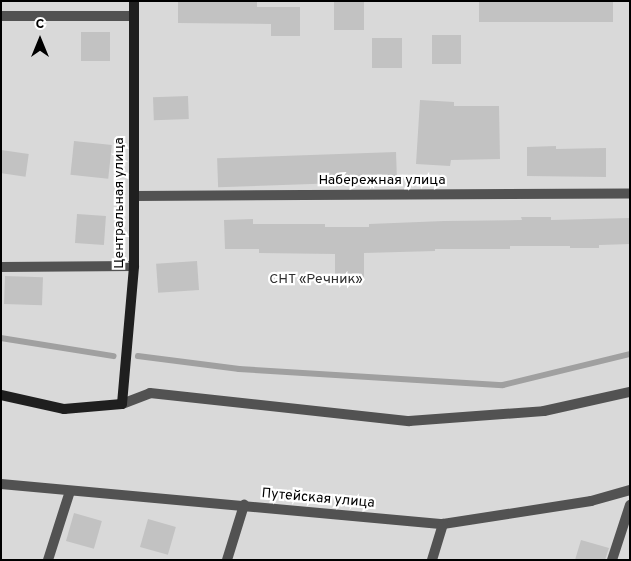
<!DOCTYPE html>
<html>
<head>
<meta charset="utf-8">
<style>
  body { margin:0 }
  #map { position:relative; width:631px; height:561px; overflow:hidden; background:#fff; font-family:Overpass,sans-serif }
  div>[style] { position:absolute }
  .green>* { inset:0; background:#d9d9d9; transform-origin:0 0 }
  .stream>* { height:5.5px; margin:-2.75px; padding:0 2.75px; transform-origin:2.75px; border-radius:2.75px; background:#a0a0a0 }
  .building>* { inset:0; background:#c2c2c2; transform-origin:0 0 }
  .street>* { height:10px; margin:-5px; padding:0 5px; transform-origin:5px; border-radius:5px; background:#525252 }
  .secondary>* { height:10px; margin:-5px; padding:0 5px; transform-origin:5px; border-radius:5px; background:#1f1f1f }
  span { translate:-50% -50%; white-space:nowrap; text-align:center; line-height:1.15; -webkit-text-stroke:4.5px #fff; paint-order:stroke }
  .street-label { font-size:14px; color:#000 }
  .park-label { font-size:14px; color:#303030 }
  .frame { position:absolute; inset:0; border:2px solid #000; pointer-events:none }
  .north { position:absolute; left:15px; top:15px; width:50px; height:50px; -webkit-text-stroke:4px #fff; paint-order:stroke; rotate:0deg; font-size:14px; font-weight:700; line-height:20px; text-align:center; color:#000 }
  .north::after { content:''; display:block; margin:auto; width:18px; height:22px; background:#000; clip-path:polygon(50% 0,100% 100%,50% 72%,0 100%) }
</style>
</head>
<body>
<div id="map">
  <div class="green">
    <i style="left:1px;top:1px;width:629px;height:559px"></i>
  </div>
  <div class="stream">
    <i style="left:1px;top:338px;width:114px;rotate:9.1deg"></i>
    <i style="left:138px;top:356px;width:102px;rotate:7.3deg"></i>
    <i style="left:239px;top:369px;width:264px;rotate:3.5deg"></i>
    <i style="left:503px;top:385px;width:131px;rotate:-13.7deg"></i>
  </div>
  <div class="building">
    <i style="clip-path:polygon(178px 1px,257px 1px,257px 7px,300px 7px,300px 36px,271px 36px,271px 24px,178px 23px)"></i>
    <i style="left:334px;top:1px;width:30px;height:29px"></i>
    <i style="left:479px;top:1px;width:134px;height:21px"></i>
    <i style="left:81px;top:32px;width:29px;height:29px"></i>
    <i style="left:432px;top:35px;width:29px;height:29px"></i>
    <i style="left:402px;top:38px;width:30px;height:30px;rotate:90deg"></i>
    <i style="left:188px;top:96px;width:23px;height:35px;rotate:88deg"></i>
    <i style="clip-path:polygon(420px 100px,454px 102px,454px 106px,499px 106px,500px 159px,451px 160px,450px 166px,416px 164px)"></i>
    <i style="left:74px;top:141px;width:38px;height:34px;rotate:6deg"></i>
    <i style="clip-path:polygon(556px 146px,556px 149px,606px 148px,606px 177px,527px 176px,527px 147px)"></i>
    <i style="left:1px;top:150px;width:28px;height:23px;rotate:8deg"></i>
    <i style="left:396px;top:152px;width:29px;height:179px;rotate:88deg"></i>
    <i style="left:77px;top:214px;width:29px;height:29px;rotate:4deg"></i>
    <i style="clip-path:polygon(521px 217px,551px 217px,551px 220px,630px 218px,630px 244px,599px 245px,599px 248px,570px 248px,570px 246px,510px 246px,510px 249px,435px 249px,435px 251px,364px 253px,364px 282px,335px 282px,335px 254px,259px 253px,259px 249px,225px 249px,224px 220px,253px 219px,253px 224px,325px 224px,325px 227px,369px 227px,369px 224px,444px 221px,522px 220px)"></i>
    <i style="left:197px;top:261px;width:29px;height:41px;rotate:86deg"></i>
    <i style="left:5px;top:276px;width:38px;height:28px;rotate:2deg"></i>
    <i style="left:74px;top:513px;width:29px;height:29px;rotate:16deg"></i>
    <i style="left:148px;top:519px;width:29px;height:29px;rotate:16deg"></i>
    <i style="clip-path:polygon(581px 540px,609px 548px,605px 560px,575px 560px)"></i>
  </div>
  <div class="street">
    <i style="left:1px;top:16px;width:133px"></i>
    <i style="left:134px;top:196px;width:496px;rotate:-0.3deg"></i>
    <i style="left:1px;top:267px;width:133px;rotate:-0.4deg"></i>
    <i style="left:122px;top:404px;width:30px;rotate:-21deg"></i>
    <i style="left:150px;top:393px;width:261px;rotate:6.2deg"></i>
    <i style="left:409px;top:421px;width:135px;rotate:-4.2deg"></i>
    <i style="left:544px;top:411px;width:88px;rotate:-12.5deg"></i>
    <i style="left:1px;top:484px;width:444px;rotate:5.2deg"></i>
    <i style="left:443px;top:524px;width:150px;rotate:-8.8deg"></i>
    <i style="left:591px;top:501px;width:41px;rotate:-15.8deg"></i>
    <i style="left:48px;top:560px;width:72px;rotate:-72.3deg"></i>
    <i style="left:227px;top:560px;width:58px;rotate:-72.8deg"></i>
    <i style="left:432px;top:560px;width:38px;rotate:-73deg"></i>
    <i style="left:612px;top:560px;width:58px;rotate:-71.9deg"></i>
  </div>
  <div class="secondary">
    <i style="left:1px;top:395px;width:65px;rotate:12.5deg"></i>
    <i style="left:64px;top:409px;width:58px;rotate:-4.9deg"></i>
    <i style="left:122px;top:404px;width:139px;rotate:-85deg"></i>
    <i style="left:134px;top:266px;width:265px;rotate:-90deg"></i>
  </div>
  <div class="street-label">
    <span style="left:382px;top:181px">Набережная улица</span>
    <span style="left:120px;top:203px;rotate:-90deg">Центральная улица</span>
    <span style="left:318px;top:499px;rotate:5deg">Путейская улица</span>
  </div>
  <div class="park-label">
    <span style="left:316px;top:280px">СНТ «Речник»</span>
  </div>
  <div class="frame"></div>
  <div class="north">С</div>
</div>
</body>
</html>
